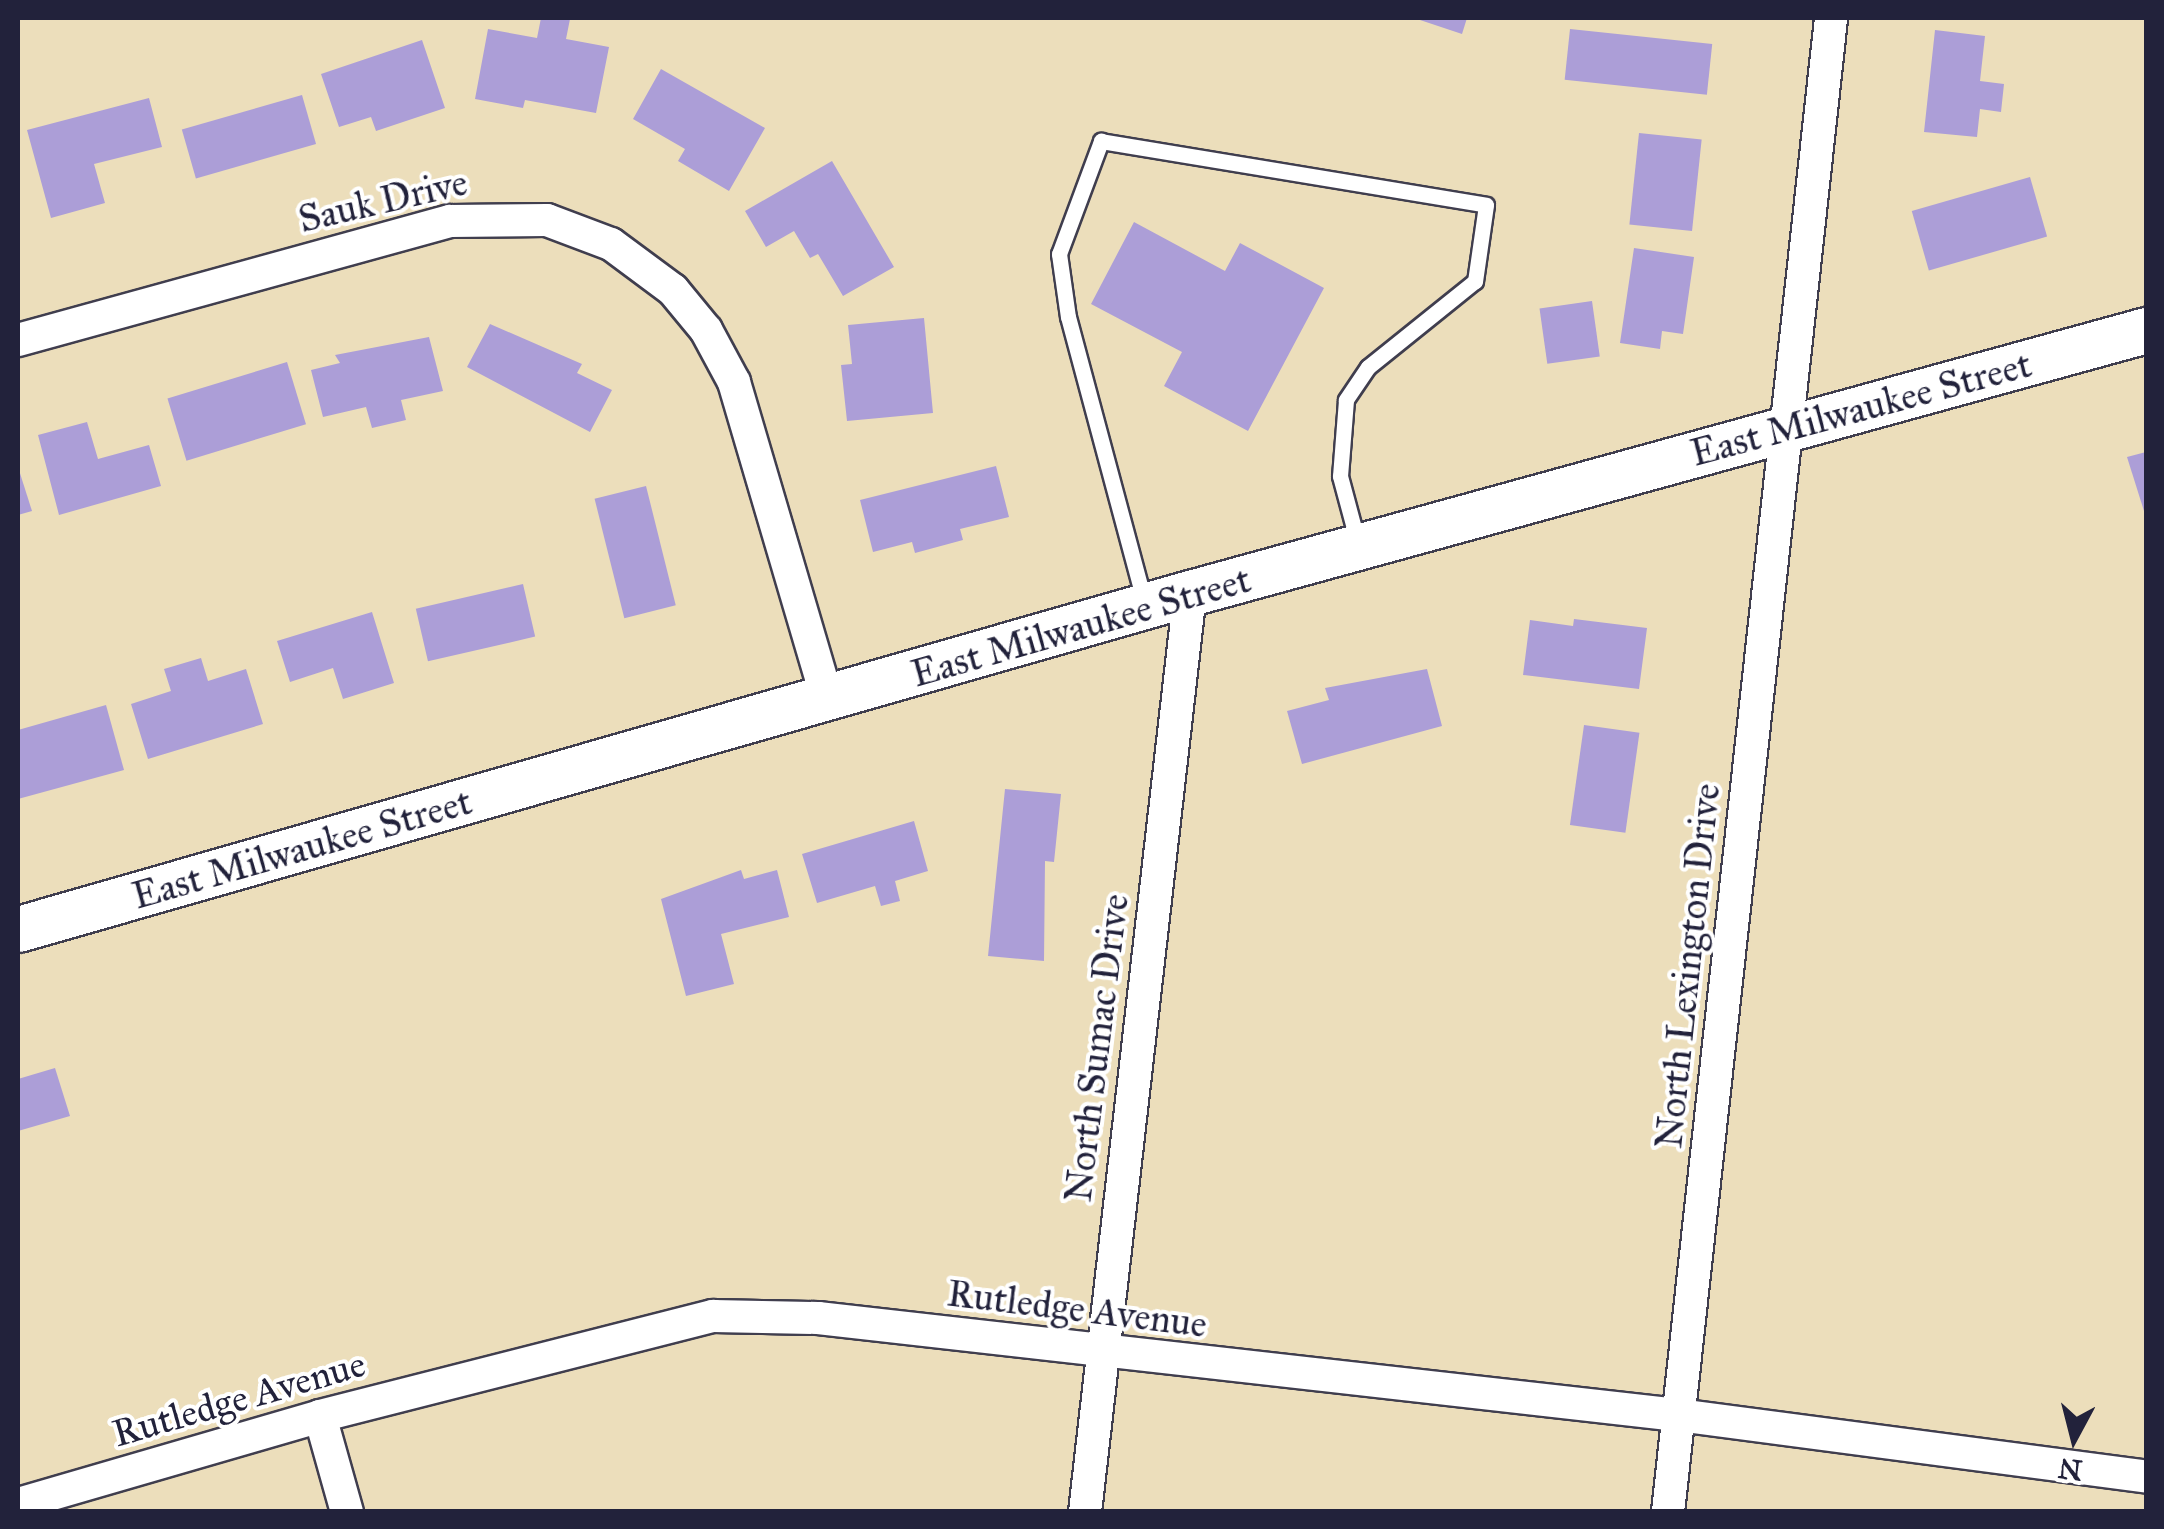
<!DOCTYPE html>
<html>
<head>
<meta charset="utf-8">
<style>
  body { margin:0 }
  #map { position:relative; width:2164px; height:1529px; overflow:hidden; background:#ecdebb; font-family:"IM FELL Great Primer",serif }
  div>[style] { position:absolute }
  .building>* { inset:0; background:#ac9ed7; transform-origin:0 0 }
  .roads { filter:drop-shadow(2px 0 #403e4e) drop-shadow(-2px 0 #403e4e) drop-shadow(0 2px #403e4e) drop-shadow(0 -2px #403e4e) }
  .service>* { height:15px; margin:-7.5px; padding:0 7.5px; transform-origin:7.5px; border-radius:7.5px; background:#fff }
  .minor>* { height:32px; margin:-16px; padding:0 16px; transform-origin:16px; border-radius:16px; background:#fff }
  .secondary>* { height:45px; margin:-22.5px; padding:0 22.5px; transform-origin:22.5px; border-radius:22.5px; background:#fff }
  span { translate:-50% -50%; white-space:nowrap; text-align:center; line-height:1.15; -webkit-text-stroke:8px #fff; paint-order:stroke }
  .street-label { font-size:38px; color:#22223b }
  .frame { position:absolute; inset:0; border:20px solid #22223b; pointer-events:none }
  .north { position:absolute; left:2024px; top:1389px; width:100px; height:100px; -webkit-text-stroke:8px #fff; paint-order:stroke; rotate:187deg; font-size:28px; font-weight:700; line-height:40px; text-align:center; color:#22223b }
  .north::after { content:''; display:block; margin:auto; width:35px; height:45px; background:#22223b; clip-path:polygon(50% 0,100% 100%,50% 72%,0 100%) }
</style>
</head>
<body>
<div id="map">
  <div class="building">
    <i style="clip-path:polygon(541px 18px,570px 19px,566px 39px,609px 47px,596px 113px,525px 100px,523px 108px,475px 99px,488px 29px,537px 38px)"></i>
    <i style="clip-path:polygon(1414px 18px,1467px 18px,1462px 34px)"></i>
    <i style="left:1570px;top:29px;width:143px;height:51px;rotate:6deg"></i>
    <i style="clip-path:polygon(1935px 30px,1985px 36px,1980px 81px,2004px 84px,2001px 112px,1980px 109px,1977px 137px,1924px 132px)"></i>
    <i style="clip-path:polygon(422px 40px,445px 108px,376px 131px,371px 117px,339px 127px,321px 74px)"></i>
    <i style="clip-path:polygon(661px 69px,765px 128px,729px 191px,678px 161px,685px 149px,633px 119px)"></i>
    <i style="left:302px;top:95px;width:51px;height:125px;rotate:74deg"></i>
    <i style="clip-path:polygon(149px 98px,162px 147px,94px 164px,105px 203px,51px 218px,27px 130px)"></i>
    <i style="left:1639px;top:133px;width:63px;height:92px;rotate:6deg"></i>
    <i style="clip-path:polygon(832px 161px,894px 267px,843px 296px,818px 254px,810px 258px,794px 231px,766px 247px,745px 211px)"></i>
    <i style="left:2030px;top:177px;width:62px;height:123px;rotate:74deg"></i>
    <i style="clip-path:polygon(1134px 222px,1225px 271px,1240px 243px,1324px 288px,1248px 431px,1164px 386px,1182px 352px,1091px 304px)"></i>
    <i style="clip-path:polygon(1634px 248px,1694px 257px,1683px 334px,1662px 331px,1660px 349px,1620px 343px)"></i>
    <i style="left:1592px;top:301px;width:56px;height:53px;rotate:82deg"></i>
    <i style="clip-path:polygon(924px 318px,933px 413px,847px 421px,841px 365px,852px 364px,848px 325px)"></i>
    <i style="clip-path:polygon(490px 324px,582px 364px,577px 373px,612px 390px,590px 432px,467px 367px)"></i>
    <i style="clip-path:polygon(429px 337px,443px 391px,401px 400px,406px 420px,372px 428px,366px 407px,323px 417px,311px 370px,340px 363px,335px 355px)"></i>
    <i style="left:287px;top:362px;width:65px;height:125px;rotate:73deg"></i>
    <i style="clip-path:polygon(87px 422px,98px 459px,149px 445px,161px 486px,59px 515px,38px 435px)"></i>
    <i style="clip-path:polygon(2146px 452px,2146px 510px,2144px 511px,2127px 457px)"></i>
    <i style="clip-path:polygon(996px 466px,1009px 517px,960px 529px,963px 540px,915px 553px,912px 542px,873px 552px,860px 500px)"></i>
    <i style="clip-path:polygon(18px 467px,32px 511px,18px 515px)"></i>
    <i style="left:646px;top:486px;width:123px;height:53px;rotate:76deg"></i>
    <i style="left:523px;top:584px;width:54px;height:110px;rotate:77deg"></i>
    <i style="clip-path:polygon(372px 612px,394px 683px,343px 699px,333px 668px,290px 682px,277px 641px)"></i>
    <i style="clip-path:polygon(1574px 619px,1647px 628px,1639px 689px,1523px 675px,1530px 620px,1573px 626px)"></i>
    <i style="clip-path:polygon(201px 658px,208px 681px,246px 669px,263px 724px,148px 759px,131px 704px,171px 691px,164px 669px)"></i>
    <i style="clip-path:polygon(1427px 669px,1442px 726px,1302px 764px,1287px 711px,1329px 700px,1325px 688px)"></i>
    <i style="clip-path:polygon(106px 705px,124px 770px,18px 799px,18px 730px)"></i>
    <i style="left:1584px;top:725px;width:56px;height:101px;rotate:8deg"></i>
    <i style="clip-path:polygon(1005px 789px,1061px 794px,1054px 862px,1045px 861px,1044px 961px,988px 956px)"></i>
    <i style="clip-path:polygon(914px 821px,928px 871px,895px 881px,900px 901px,881px 906px,875px 886px,817px 903px,802px 854px)"></i>
    <i style="clip-path:polygon(741px 870px,744px 879px,777px 870px,789px 917px,721px 934px,734px 984px,686px 996px,661px 899px)"></i>
    <i style="clip-path:polygon(55px 1068px,70px 1116px,18px 1131px,18px 1079px)"></i>
  </div>
  <div class="roads">
    <div class="service">
      <i style="left:1145px;top:604px;width:297px;rotate:-105deg"></i>
      <i style="left:1068px;top:317px;width:64px;rotate:-98.1deg"></i>
      <i style="left:1059px;top:254px;width:121px;rotate:-69.6deg"></i>
      <i style="left:1101px;top:141px;width:390px;rotate:9.4deg"></i>
      <i style="left:1486px;top:205px;width:77px;rotate:98.2deg"></i>
      <i style="left:1475px;top:281px;width:137px;rotate:141.2deg"></i>
      <i style="left:1368px;top:367px;width:40px;rotate:124deg"></i>
      <i style="left:1346px;top:400px;width:76px;rotate:94.5deg"></i>
      <i style="left:1340px;top:476px;width:69px;rotate:75deg"></i>
    </div>
    <div class="minor">
      <i style="left:18px;top:340px;width:448px;rotate:-15.4deg"></i>
      <i style="left:450px;top:221px;width:97px;rotate:-0.6deg"></i>
      <i style="left:547px;top:220px;width:68px;rotate:20.6deg"></i>
      <i style="left:611px;top:244px;width:77px;rotate:36.6deg"></i>
      <i style="left:673px;top:290px;width:52px;rotate:50.5deg"></i>
      <i style="left:706px;top:330px;width:59px;rotate:61.7deg"></i>
      <i style="left:734px;top:382px;width:334px;rotate:73.6deg"></i>
      <i style="left:320px;top:1416px;width:100px;rotate:74.3deg"></i>
      <i style="left:18px;top:1504px;width:315px;rotate:-16.2deg"></i>
      <i style="left:320px;top:1416px;width:406px;rotate:-14.3deg"></i>
      <i style="left:713px;top:1316px;width:105px;rotate:1.1deg"></i>
      <i style="left:818px;top:1318px;width:865px;rotate:6.44deg"></i>
      <i style="left:1678px;top:1415px;width:472px;rotate:7.5deg"></i>
      <i style="left:1085px;top:1512px;width:925px;rotate:-83.48deg"></i>
      <i style="left:1668px;top:1512px;width:1503px;rotate:-83.77deg"></i>
    </div>
    <div class="secondary">
      <i style="left:18px;top:929px;width:1219px;rotate:-16deg"></i>
      <i style="left:1190px;top:593px;width:992px;rotate:-15.38deg"></i>
    </div>
  </div>
  <div class="street-label">
    <span style="left:383px;top:201px;rotate:-13deg">Sauk Drive</span>
    <span style="left:1861px;top:409px;rotate:-15deg">East Milwaukee Street</span>
    <span style="left:1081px;top:627px;rotate:-16deg">East Milwaukee Street</span>
    <span style="left:302px;top:849px;rotate:-16deg">East Milwaukee Street</span>
    <span style="left:1688px;top:966px;rotate:-84deg">North Lexington Drive</span>
    <span style="left:1097px;top:1048px;rotate:-83deg">North Sumac Drive</span>
    <span style="left:1077px;top:1309px;rotate:7deg">Rutledge Avenue</span>
    <span style="left:239px;top:1399px;rotate:-16deg">Rutledge Avenue</span>
  </div>
  <div class="frame"></div>
  <div class="north">N</div>
</div>
</body>
</html>
